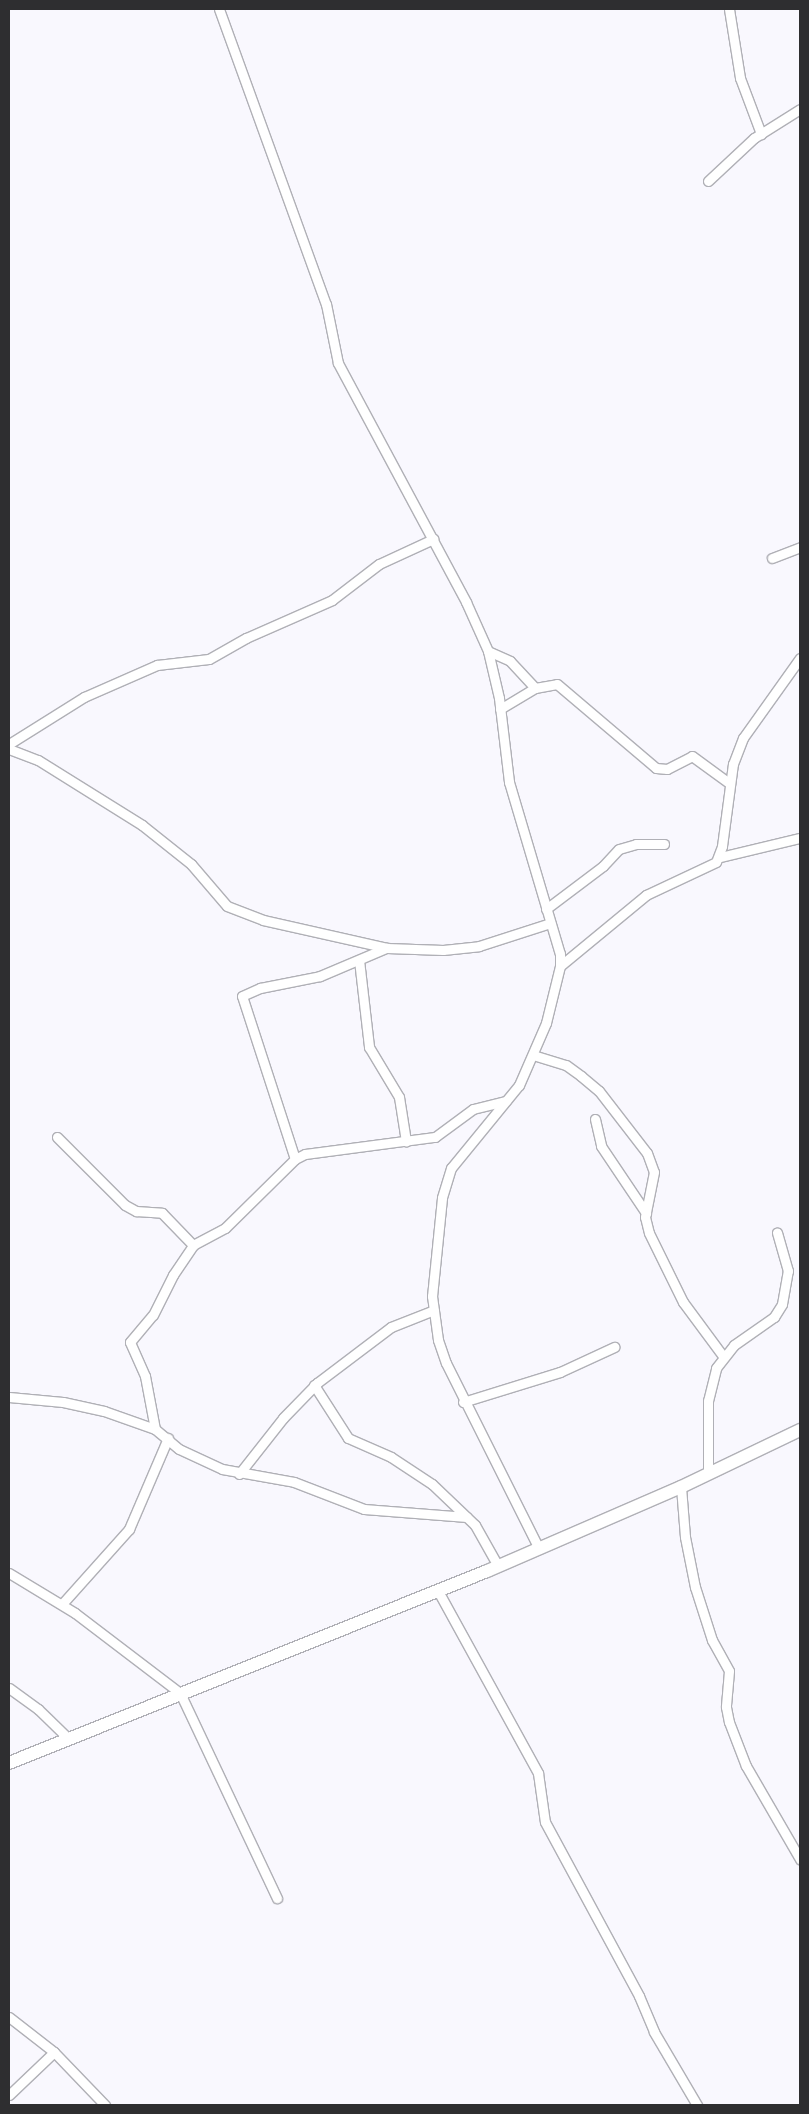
<!DOCTYPE html>
<html>
<head>
<meta charset="utf-8">
<style>
  body { margin:0 }
  #map { position:relative; width:809px; height:2114px; overflow:hidden; background:#f9f8fe; font-family:"Open Sans",sans-serif }
  div>[style] { position:absolute }
  .roads { filter:drop-shadow(1px 0 #b0b0b6) drop-shadow(-1px 0 #b0b0b6) drop-shadow(0 1px #b0b0b6) drop-shadow(0 -1px #b0b0b6) }
  .minor>* { height:9px; margin:-4.5px; padding:0 4.5px; transform-origin:4.5px; border-radius:4.5px; background:#fff }
  .highway>* { height:12px; margin:-6px; padding:0 6px; transform-origin:6px; border-radius:6px; background:#fff }
  span { translate:-50% -50%; white-space:nowrap; text-align:center; line-height:1.15; -webkit-text-stroke:4px #fff; paint-order:stroke }
  .frame { position:absolute; inset:0; border:10px solid #2e2e30; pointer-events:none }
</style>
</head>
<body>
<div id="map">
  <div class="roads">
    <div class="minor">
      <i style="left:219px;top:9px;width:314px;rotate:70.1deg"></i>
      <i style="left:326px;top:304px;width:60px;rotate:78.5deg"></i>
      <i style="left:338px;top:363px;width:271px;rotate:61.8deg"></i>
      <i style="left:466px;top:602px;width:54px;rotate:65.8deg"></i>
      <i style="left:488px;top:651px;width:48px;rotate:76.8deg"></i>
      <i style="left:499px;top:698px;width:85px;rotate:83.2deg"></i>
      <i style="left:509px;top:782px;width:179px;rotate:73.5deg"></i>
      <i style="left:560px;top:954px;width:12px;rotate:90deg"></i>
      <i style="left:560px;top:966px;width:59px;rotate:103.8deg"></i>
      <i style="left:546px;top:1023px;width:68px;rotate:113.5deg"></i>
      <i style="left:519px;top:1085px;width:107px;rotate:129.3deg"></i>
      <i style="left:451px;top:1168px;width:31px;rotate:107deg"></i>
      <i style="left:442px;top:1198px;width:99px;rotate:95.8deg"></i>
      <i style="left:432px;top:1296px;width:44px;rotate:82.2deg"></i>
      <i style="left:438px;top:1340px;width:24px;rotate:71deg"></i>
      <i style="left:446px;top:1363px;width:208px;rotate:63.4deg"></i>
      <i style="left:729px;top:9px;width:70px;rotate:80.9deg"></i>
      <i style="left:740px;top:78px;width:60px;rotate:69.4deg"></i>
      <i style="left:708px;top:181px;width:63px;rotate:-43.1deg"></i>
      <i style="left:754px;top:138px;width:54px;rotate:-32.2deg"></i>
      <i style="left:772px;top:558px;width:30px;rotate:-21deg"></i>
      <i style="left:488px;top:651px;width:24px;rotate:24deg"></i>
      <i style="left:510px;top:661px;width:37px;rotate:47deg"></i>
      <i style="left:500px;top:709px;width:41px;rotate:-31deg"></i>
      <i style="left:535px;top:688px;width:22px;rotate:-10deg"></i>
      <i style="left:557px;top:684px;width:130px;rotate:40.3deg"></i>
      <i style="left:656px;top:768px;width:11px;rotate:5deg"></i>
      <i style="left:667px;top:769px;width:28px;rotate:-27deg"></i>
      <i style="left:692px;top:756px;width:46px;rotate:36.1deg"></i>
      <i style="left:9px;top:744px;width:89px;rotate:-32.1deg"></i>
      <i style="left:84px;top:697px;width:80px;rotate:-23.7deg"></i>
      <i style="left:157px;top:665px;width:52px;rotate:-6.6deg"></i>
      <i style="left:209px;top:659px;width:43px;rotate:-29.6deg"></i>
      <i style="left:246px;top:638px;width:94px;rotate:-23.8deg"></i>
      <i style="left:332px;top:600px;width:59px;rotate:-37.5deg"></i>
      <i style="left:379px;top:564px;width:60px;rotate:-24.8deg"></i>
      <i style="left:9px;top:749px;width:31px;rotate:21deg"></i>
      <i style="left:38px;top:760px;width:123px;rotate:32deg"></i>
      <i style="left:142px;top:825px;width:63px;rotate:38.5deg"></i>
      <i style="left:191px;top:864px;width:55px;rotate:49.4deg"></i>
      <i style="left:227px;top:906px;width:39px;rotate:21deg"></i>
      <i style="left:263px;top:920px;width:127px;rotate:12.7deg"></i>
      <i style="left:387px;top:948px;width:56px;rotate:2deg"></i>
      <i style="left:443px;top:950px;width:36px;rotate:-6deg"></i>
      <i style="left:479px;top:946px;width:75px;rotate:-17.9deg"></i>
      <i style="left:720px;top:857px;width:82px;rotate:-13.4deg"></i>
      <i style="left:546px;top:909px;width:71px;rotate:-37deg"></i>
      <i style="left:603px;top:866px;width:23px;rotate:-47deg"></i>
      <i style="left:619px;top:849px;width:18px;rotate:-16deg"></i>
      <i style="left:636px;top:844px;width:28px"></i>
      <i style="left:359px;top:960px;width:88px;rotate:83.4deg"></i>
      <i style="left:369px;top:1047px;width:58px;rotate:59deg"></i>
      <i style="left:399px;top:1097px;width:45px;rotate:81deg"></i>
      <i style="left:560px;top:966px;width:112px;rotate:-39.5deg"></i>
      <i style="left:646px;top:895px;width:77px;rotate:-25.2deg"></i>
      <i style="left:716px;top:862px;width:17px;rotate:-69deg"></i>
      <i style="left:722px;top:846px;width:83px;rotate:-82.4deg"></i>
      <i style="left:733px;top:764px;width:28px;rotate:-69deg"></i>
      <i style="left:743px;top:738px;width:98px;rotate:-54.5deg"></i>
      <i style="left:533px;top:1055px;width:34px;rotate:17deg"></i>
      <i style="left:566px;top:1065px;width:19px;rotate:36deg"></i>
      <i style="left:581px;top:1076px;width:23px;rotate:40deg"></i>
      <i style="left:599px;top:1091px;width:78px;rotate:52.3deg"></i>
      <i style="left:647px;top:1153px;width:20px;rotate:70deg"></i>
      <i style="left:654px;top:1172px;width:46px;rotate:101.3deg"></i>
      <i style="left:645px;top:1217px;width:16px;rotate:76deg"></i>
      <i style="left:649px;top:1233px;width:77px;rotate:63.8deg"></i>
      <i style="left:683px;top:1302px;width:67px;rotate:53.5deg"></i>
      <i style="left:595px;top:1119px;width:28px;rotate:77deg"></i>
      <i style="left:601px;top:1146px;width:81px;rotate:56.1deg"></i>
      <i style="left:57px;top:1137px;width:96px;rotate:45deg"></i>
      <i style="left:125px;top:1205px;width:13px;rotate:29deg"></i>
      <i style="left:136px;top:1211px;width:26px;rotate:4deg"></i>
      <i style="left:162px;top:1213px;width:45px;rotate:45.9deg"></i>
      <i style="left:295px;top:1159px;width:171px;rotate:-108deg"></i>
      <i style="left:242px;top:996px;width:20px;rotate:-24deg"></i>
      <i style="left:260px;top:988px;width:61px;rotate:-11.3deg"></i>
      <i style="left:320px;top:976px;width:72px;rotate:-23deg"></i>
      <i style="left:314px;top:1385px;width:63px;rotate:57.3deg"></i>
      <i style="left:348px;top:1438px;width:47px;rotate:23.8deg"></i>
      <i style="left:391px;top:1457px;width:49px;rotate:33.4deg"></i>
      <i style="left:432px;top:1484px;width:59px;rotate:43.6deg"></i>
      <i style="left:475px;top:1525px;width:47px;rotate:60.7deg"></i>
      <i style="left:9px;top:1397px;width:54px;rotate:5.3deg"></i>
      <i style="left:63px;top:1402px;width:42px;rotate:12.4deg"></i>
      <i style="left:104px;top:1411px;width:54px;rotate:19.4deg"></i>
      <i style="left:155px;top:1429px;width:31px;rotate:40deg"></i>
      <i style="left:179px;top:1449px;width:47px;rotate:24.9deg"></i>
      <i style="left:222px;top:1469px;width:73px;rotate:10.2deg"></i>
      <i style="left:294px;top:1482px;width:75px;rotate:21.1deg"></i>
      <i style="left:364px;top:1509px;width:103px;rotate:4.4deg"></i>
      <i style="left:463px;top:1402px;width:102px;rotate:-17.2deg"></i>
      <i style="left:560px;top:1372px;width:60px;rotate:-24.8deg"></i>
      <i style="left:155px;top:1429px;width:54px;rotate:-100.7deg"></i>
      <i style="left:145px;top:1376px;width:37px;rotate:-114deg"></i>
      <i style="left:130px;top:1342px;width:35px;rotate:-50deg"></i>
      <i style="left:153px;top:1315px;width:45px;rotate:-63.4deg"></i>
      <i style="left:173px;top:1275px;width:36px;rotate:-56deg"></i>
      <i style="left:193px;top:1245px;width:36px;rotate:-28deg"></i>
      <i style="left:225px;top:1228px;width:98px;rotate:-44.6deg"></i>
      <i style="left:295px;top:1159px;width:11px;rotate:-27deg"></i>
      <i style="left:305px;top:1154px;width:131px;rotate:-7.5deg"></i>
      <i style="left:435px;top:1137px;width:47px;rotate:-36.4deg"></i>
      <i style="left:473px;top:1109px;width:34px;rotate:-14deg"></i>
      <i style="left:239px;top:1474px;width:71px;rotate:-51.8deg"></i>
      <i style="left:283px;top:1418px;width:49px;rotate:-45.8deg"></i>
      <i style="left:317px;top:1383px;width:93px;rotate:-37.1deg"></i>
      <i style="left:391px;top:1327px;width:46px;rotate:-21.6deg"></i>
      <i style="left:708px;top:1474px;width:73px;rotate:-90deg"></i>
      <i style="left:708px;top:1401px;width:34px;rotate:-76deg"></i>
      <i style="left:716px;top:1368px;width:29px;rotate:-52deg"></i>
      <i style="left:734px;top:1345px;width:49px;rotate:-35deg"></i>
      <i style="left:774px;top:1317px;width:15px;rotate:-58deg"></i>
      <i style="left:782px;top:1304px;width:34px;rotate:-80deg"></i>
      <i style="left:788px;top:1271px;width:40px;rotate:-106deg"></i>
      <i style="left:681px;top:1487px;width:50px;rotate:85.4deg"></i>
      <i style="left:685px;top:1537px;width:51px;rotate:78.7deg"></i>
      <i style="left:695px;top:1587px;width:56px;rotate:72.2deg"></i>
      <i style="left:712px;top:1640px;width:35px;rotate:61deg"></i>
      <i style="left:729px;top:1671px;width:36px;rotate:95deg"></i>
      <i style="left:726px;top:1707px;width:15px;rotate:79deg"></i>
      <i style="left:729px;top:1722px;width:47px;rotate:68.9deg"></i>
      <i style="left:746px;top:1766px;width:108px;rotate:59.9deg"></i>
      <i style="left:9px;top:1573px;width:77px;rotate:31.2deg"></i>
      <i style="left:75px;top:1613px;width:132px;rotate:37.3deg"></i>
      <i style="left:180px;top:1693px;width:227px;rotate:64.7deg"></i>
      <i style="left:438px;top:1591px;width:208px;rotate:61.2deg"></i>
      <i style="left:538px;top:1773px;width:49px;rotate:81.9deg"></i>
      <i style="left:545px;top:1822px;width:198px;rotate:61.6deg"></i>
      <i style="left:639px;top:1996px;width:39px;rotate:67deg"></i>
      <i style="left:654px;top:2032px;width:85px;rotate:59.5deg"></i>
      <i style="left:62px;top:1604px;width:101px;rotate:-48.2deg"></i>
      <i style="left:129px;top:1529px;width:99px;rotate:-66.8deg"></i>
      <i style="left:9px;top:1688px;width:36px;rotate:36deg"></i>
      <i style="left:38px;top:1709px;width:43px;rotate:44.1deg"></i>
      <i style="left:9px;top:2017px;width:57px;rotate:37.9deg"></i>
      <i style="left:54px;top:2052px;width:74px;rotate:46.1deg"></i>
      <i style="left:9px;top:2095px;width:62px;rotate:-43.7deg"></i>
    </div>
    <div class="highway">
      <i style="left:9px;top:1763px;width:515px;rotate:-21.88deg"></i>
      <i style="left:487px;top:1571px;width:211px;rotate:-23.4deg"></i>
      <i style="left:681px;top:1487px;width:132px;rotate:-25.6deg"></i>
    </div>
  </div>
  <div class="frame"></div>
</div>
</body>
</html>
